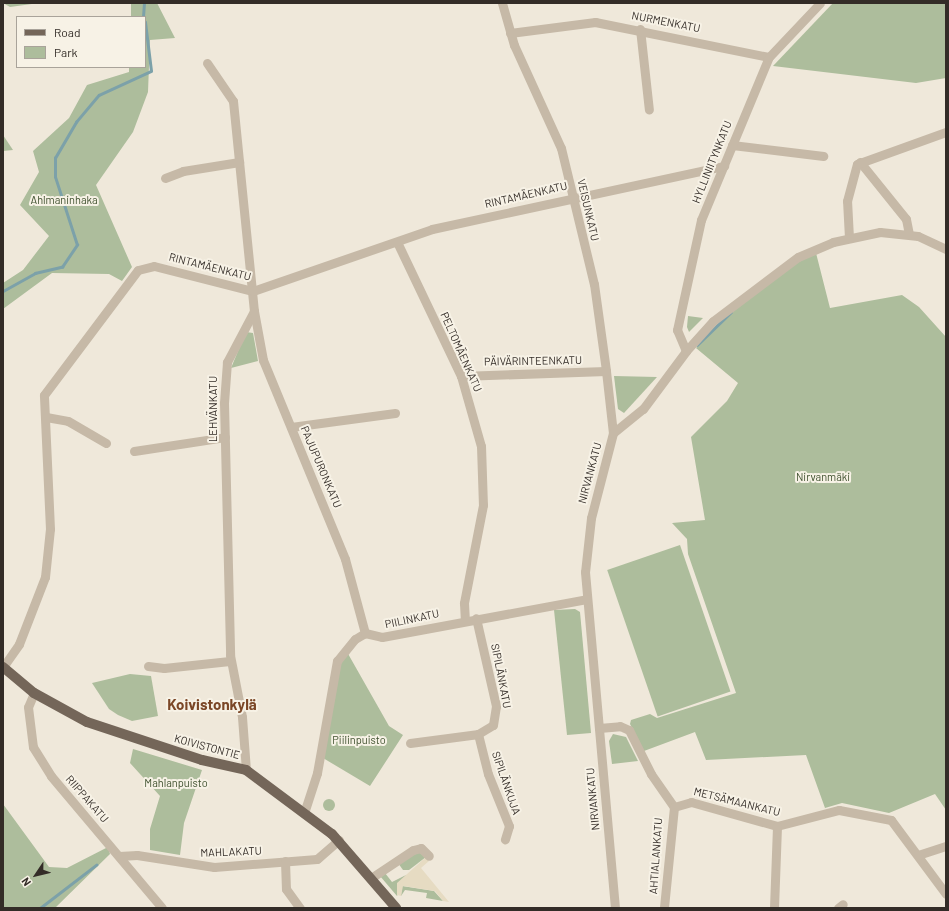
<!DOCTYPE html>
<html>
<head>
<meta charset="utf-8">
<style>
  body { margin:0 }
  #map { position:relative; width:949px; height:911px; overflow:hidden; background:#efe8da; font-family:Barlow,sans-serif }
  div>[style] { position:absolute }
  .green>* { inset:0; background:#adbd9c; transform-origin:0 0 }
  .round { border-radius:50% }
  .plaza>* { inset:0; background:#e6dbc2 }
  .stream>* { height:2.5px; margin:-1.25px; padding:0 1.25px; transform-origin:1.25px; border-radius:1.25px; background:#7ca1a9 }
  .minor>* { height:9px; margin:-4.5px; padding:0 4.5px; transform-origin:4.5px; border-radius:4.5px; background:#c6b9a7 }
  .major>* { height:10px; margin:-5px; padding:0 5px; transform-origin:5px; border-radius:5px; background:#746659 }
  span { translate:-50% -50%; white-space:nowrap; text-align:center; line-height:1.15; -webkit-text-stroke:4px #f7f2e6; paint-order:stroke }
  .street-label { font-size:11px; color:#332c27 }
  .park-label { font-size:11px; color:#3e4f2d }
  .district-label { font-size:15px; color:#7b4727; font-weight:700 }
  .frame { position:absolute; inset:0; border:4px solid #332c27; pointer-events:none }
  .legend { position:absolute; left:16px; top:16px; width:130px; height:52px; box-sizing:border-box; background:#f7f2e6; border:1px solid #a9a39a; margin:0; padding:5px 7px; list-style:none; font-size:12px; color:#332c27 }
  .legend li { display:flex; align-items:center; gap:8px; height:20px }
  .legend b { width:20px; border:1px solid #a9a39a }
  .north { position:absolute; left:16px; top:855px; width:40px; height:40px; -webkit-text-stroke:3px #f7f2e6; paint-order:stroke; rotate:235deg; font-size:11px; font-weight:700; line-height:16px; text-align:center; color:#332c27 }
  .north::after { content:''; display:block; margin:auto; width:14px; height:18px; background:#332c27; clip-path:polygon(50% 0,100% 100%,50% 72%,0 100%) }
</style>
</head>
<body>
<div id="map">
  <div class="green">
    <i style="clip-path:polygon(3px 3px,39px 3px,10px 7px)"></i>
    <i style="clip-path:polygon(131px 3px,157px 3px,175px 38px,150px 40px,148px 92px,133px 132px,96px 185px,132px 267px,122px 281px,109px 274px,52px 273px,3px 309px,3px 283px,23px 270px,49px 236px,20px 205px,39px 172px,33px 151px,69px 118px,87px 85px,129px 72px,129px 67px,145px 67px,145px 17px,131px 17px)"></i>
    <i style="clip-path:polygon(833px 3px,946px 3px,946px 78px,916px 83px,773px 66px)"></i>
    <i style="clip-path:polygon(3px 135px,13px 150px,3px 151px)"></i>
    <i style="clip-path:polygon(816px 253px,830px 308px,902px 295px,919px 307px,946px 337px,946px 810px,935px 794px,889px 813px,842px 803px,825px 808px,806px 755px,706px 760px,695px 732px,644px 751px,630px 724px,631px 720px,650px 714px,657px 718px,736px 693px,688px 554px,687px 539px,672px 523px,705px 520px,691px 437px,727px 401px,738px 383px,696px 348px,735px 308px,797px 262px)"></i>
    <i style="clip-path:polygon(688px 316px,703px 318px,689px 332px,687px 327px)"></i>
    <i style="clip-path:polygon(246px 332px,253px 333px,258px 361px,231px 368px)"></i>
    <i style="clip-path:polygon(614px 376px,657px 377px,624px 413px,618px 409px)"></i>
    <i style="left:680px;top:545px;width:155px;height:77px;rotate:71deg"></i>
    <i style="clip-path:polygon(575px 609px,580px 612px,591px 733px,567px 735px,554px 610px)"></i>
    <i style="clip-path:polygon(347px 652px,389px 726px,403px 735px,370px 786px,323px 758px,340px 664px)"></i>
    <i style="clip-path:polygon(130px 674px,151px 676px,158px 716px,132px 721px,118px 715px,109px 709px,92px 683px)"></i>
    <i style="clip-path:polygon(613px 734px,626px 737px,638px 761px,612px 764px,609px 741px)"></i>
    <i style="clip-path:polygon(133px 749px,202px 770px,184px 823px,180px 855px,150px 850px,150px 829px,160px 796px,130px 763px)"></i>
    <i class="round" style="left:323px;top:799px;width:12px;height:12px"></i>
    <i style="clip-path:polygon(3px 804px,49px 867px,67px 868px,108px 847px,110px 854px,55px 908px,3px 908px)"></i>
    <i style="clip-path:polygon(417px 851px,426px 857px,409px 870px,403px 870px,398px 863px)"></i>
    <i style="clip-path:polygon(385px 873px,392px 882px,406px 875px,397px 896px,380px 876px)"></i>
    <i style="clip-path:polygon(402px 886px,434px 891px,443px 901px,426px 898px,427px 893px,405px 890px,401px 896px)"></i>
  </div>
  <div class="plaza">
    <i style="clip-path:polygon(426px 857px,429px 861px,421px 868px,449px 902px,443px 901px,435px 891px,403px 886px,401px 896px,397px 895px,397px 883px)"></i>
  </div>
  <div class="stream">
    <i style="left:143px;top:17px;width:14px;rotate:-86deg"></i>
    <i style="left:3px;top:291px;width:37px;rotate:-29deg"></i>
    <i style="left:35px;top:273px;width:28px;rotate:-13deg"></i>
    <i style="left:62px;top:267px;width:27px;rotate:-56deg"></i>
    <i style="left:77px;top:245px;width:71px;rotate:-107.9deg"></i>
    <i style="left:55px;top:177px;width:19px;rotate:-90deg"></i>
    <i style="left:55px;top:158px;width:42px;rotate:-59.7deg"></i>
    <i style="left:76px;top:122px;width:35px;rotate:-50deg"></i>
    <i style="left:99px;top:95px;width:57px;rotate:-24.8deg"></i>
    <i style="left:151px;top:71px;width:49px;rotate:-97deg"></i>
    <i style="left:697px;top:345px;width:47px;rotate:-44.1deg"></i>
    <i style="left:40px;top:908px;width:71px;rotate:-37.5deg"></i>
  </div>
  <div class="minor">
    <i style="left:502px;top:3px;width:44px;rotate:74.1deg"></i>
    <i style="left:514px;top:45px;width:113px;rotate:65.5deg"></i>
    <i style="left:561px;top:148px;width:140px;rotate:76.4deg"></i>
    <i style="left:594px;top:284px;width:88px;rotate:82.1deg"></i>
    <i style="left:606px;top:371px;width:62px;rotate:83.6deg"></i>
    <i style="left:613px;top:433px;width:88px;rotate:104.5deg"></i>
    <i style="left:591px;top:518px;width:54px;rotate:96.3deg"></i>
    <i style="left:585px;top:572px;width:337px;rotate:84.9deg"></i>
    <i style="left:640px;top:29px;width:81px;rotate:83.7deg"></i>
    <i style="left:510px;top:33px;width:86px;rotate:-7.4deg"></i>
    <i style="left:595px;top:22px;width:177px;rotate:11.4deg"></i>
    <i style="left:207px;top:63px;width:46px;rotate:55.6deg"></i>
    <i style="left:233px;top:101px;width:211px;rotate:84.3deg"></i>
    <i style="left:254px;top:311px;width:58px;rotate:117.9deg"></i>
    <i style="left:227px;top:362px;width:41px;rotate:94.2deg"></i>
    <i style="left:224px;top:403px;width:252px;rotate:88.6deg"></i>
    <i style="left:230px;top:655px;width:63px;rotate:79deg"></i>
    <i style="left:242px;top:717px;width:53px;rotate:85.7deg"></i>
    <i style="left:732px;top:145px;width:92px;rotate:6.9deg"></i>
    <i style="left:860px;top:162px;width:73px;rotate:51.1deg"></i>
    <i style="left:906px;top:219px;width:15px;rotate:79deg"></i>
    <i style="left:165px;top:178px;width:19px;rotate:-21deg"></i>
    <i style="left:183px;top:171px;width:57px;rotate:-9.1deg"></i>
    <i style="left:849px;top:238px;width:37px;rotate:-93deg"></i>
    <i style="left:847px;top:201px;width:38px;rotate:-75deg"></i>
    <i style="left:857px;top:164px;width:95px;rotate:-19.8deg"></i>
    <i style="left:397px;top:242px;width:148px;rotate:64.5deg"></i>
    <i style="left:461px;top:376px;width:73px;rotate:74.1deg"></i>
    <i style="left:481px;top:446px;width:59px;rotate:88.1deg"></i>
    <i style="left:483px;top:505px;width:100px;rotate:101deg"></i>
    <i style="left:464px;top:603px;width:17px;rotate:87deg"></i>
    <i style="left:254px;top:311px;width:50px;rotate:79.6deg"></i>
    <i style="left:263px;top:360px;width:215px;rotate:67.6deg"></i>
    <i style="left:345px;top:559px;width:77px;rotate:74.9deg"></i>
    <i style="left:686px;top:351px;width:23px;rotate:-113deg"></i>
    <i style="left:677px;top:330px;width:113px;rotate:-77.7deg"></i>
    <i style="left:701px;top:220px;width:177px;rotate:-67.4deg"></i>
    <i style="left:769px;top:57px;width:74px;rotate:-46.6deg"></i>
    <i style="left:461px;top:376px;width:145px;rotate:-2deg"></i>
    <i style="left:46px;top:417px;width:22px;rotate:10deg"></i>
    <i style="left:68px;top:421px;width:44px;rotate:30.1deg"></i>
    <i style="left:291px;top:427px;width:105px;rotate:-7.7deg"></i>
    <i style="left:613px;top:433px;width:38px;rotate:-39deg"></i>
    <i style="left:643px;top:409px;width:72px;rotate:-53.4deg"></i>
    <i style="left:686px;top:351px;width:40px;rotate:-48deg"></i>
    <i style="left:713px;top:321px;width:106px;rotate:-37deg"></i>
    <i style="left:798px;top:257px;width:38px;rotate:-23deg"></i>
    <i style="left:833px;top:242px;width:48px;rotate:-12deg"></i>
    <i style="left:880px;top:232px;width:38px;rotate:6deg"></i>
    <i style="left:918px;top:236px;width:31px;rotate:25deg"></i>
    <i style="left:134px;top:451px;width:92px;rotate:-8.7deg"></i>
    <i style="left:148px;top:666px;width:16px;rotate:7deg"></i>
    <i style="left:164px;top:668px;width:66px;rotate:-6.1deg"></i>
    <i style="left:3px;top:667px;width:28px;rotate:-55deg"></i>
    <i style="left:19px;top:644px;width:72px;rotate:-68.8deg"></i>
    <i style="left:45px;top:577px;width:48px;rotate:-84.1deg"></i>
    <i style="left:50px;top:529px;width:134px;rotate:-92.6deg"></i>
    <i style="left:44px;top:395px;width:156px;rotate:-53.1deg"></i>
    <i style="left:138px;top:270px;width:16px;rotate:-14deg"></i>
    <i style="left:154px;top:266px;width:102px;rotate:14.2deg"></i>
    <i style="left:253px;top:291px;width:189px;rotate:-19.1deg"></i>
    <i style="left:432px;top:229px;width:299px;rotate:-12.2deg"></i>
    <i style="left:34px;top:693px;width:15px;rotate:113deg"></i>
    <i style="left:28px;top:707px;width:40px;rotate:82.9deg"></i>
    <i style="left:33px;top:747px;width:34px;rotate:58deg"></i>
    <i style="left:51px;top:776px;width:172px;rotate:49.9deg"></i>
    <i style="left:599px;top:728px;width:21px;rotate:-5deg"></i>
    <i style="left:620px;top:726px;width:10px;rotate:24deg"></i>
    <i style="left:629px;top:730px;width:49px;rotate:63.4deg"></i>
    <i style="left:651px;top:774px;width:40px;rotate:55.1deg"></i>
    <i style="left:674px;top:807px;width:101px;rotate:95.7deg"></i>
    <i style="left:478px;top:734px;width:41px;rotate:76deg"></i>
    <i style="left:488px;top:774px;width:56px;rotate:68deg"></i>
    <i style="left:509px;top:826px;width:14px;rotate:107deg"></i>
    <i style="left:410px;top:743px;width:69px;rotate:-7.5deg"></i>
    <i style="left:478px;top:734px;width:17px;rotate:-31deg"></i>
    <i style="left:493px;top:725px;width:19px;rotate:-81deg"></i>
    <i style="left:496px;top:706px;width:90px;rotate:-102.8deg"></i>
    <i style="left:674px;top:807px;width:18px;rotate:-16deg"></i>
    <i style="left:691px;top:802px;width:89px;rotate:15.6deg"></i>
    <i style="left:777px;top:826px;width:64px;rotate:-14.5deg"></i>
    <i style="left:839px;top:810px;width:53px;rotate:10.9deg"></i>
    <i style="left:891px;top:820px;width:92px;rotate:53.4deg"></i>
    <i style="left:304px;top:813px;width:42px;rotate:-72deg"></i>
    <i style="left:317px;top:773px;width:114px;rotate:-79.9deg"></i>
    <i style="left:337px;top:661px;width:28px;rotate:-51deg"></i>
    <i style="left:355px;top:639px;width:12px;rotate:-31deg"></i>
    <i style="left:365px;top:633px;width:17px;rotate:13deg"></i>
    <i style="left:382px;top:637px;width:208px;rotate:-10.5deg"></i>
    <i style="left:918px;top:855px;width:29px;rotate:-18deg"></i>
    <i style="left:119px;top:856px;width:18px;rotate:-3deg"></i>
    <i style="left:137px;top:855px;width:78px;rotate:8.9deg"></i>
    <i style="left:214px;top:867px;width:103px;rotate:-4.4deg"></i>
    <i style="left:317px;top:859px;width:29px;rotate:-41deg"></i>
    <i style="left:285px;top:861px;width:28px;rotate:88deg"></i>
    <i style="left:286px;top:889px;width:24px;rotate:54deg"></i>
    <i style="left:371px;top:878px;width:50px;rotate:-33.7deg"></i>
    <i style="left:413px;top:850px;width:8px;rotate:-14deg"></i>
    <i style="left:421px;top:848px;width:11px;rotate:45deg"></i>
    <i style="left:774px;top:908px;width:82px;rotate:-87.9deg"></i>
    <i style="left:838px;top:908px;width:6px;rotate:-39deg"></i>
  </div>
  <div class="major">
    <i style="left:3px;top:667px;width:40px;rotate:40deg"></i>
    <i style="left:34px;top:693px;width:60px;rotate:28.7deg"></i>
    <i style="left:87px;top:722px;width:121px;rotate:18.3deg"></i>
    <i style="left:202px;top:760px;width:45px;rotate:12.8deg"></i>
    <i style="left:246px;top:770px;width:107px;rotate:36.7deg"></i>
    <i style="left:332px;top:834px;width:98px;rotate:49.1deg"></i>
  </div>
  <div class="street-label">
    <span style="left:666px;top:22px;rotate:11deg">NURMENKATU</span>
    <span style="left:712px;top:162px;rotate:-68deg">HYLLINIITYNKATU</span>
    <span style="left:526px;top:195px;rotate:-13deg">RINTAMÄENKATU</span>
    <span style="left:588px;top:210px;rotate:77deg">VEISUNKATU</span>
    <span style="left:210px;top:267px;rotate:14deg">RINTAMÄENKATU</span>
    <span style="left:461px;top:352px;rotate:66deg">PELTOMÄENKATU</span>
    <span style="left:533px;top:361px;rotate:-1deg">PÄIVÄRINTEENKATU</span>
    <span style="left:213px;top:409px;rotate:-90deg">LEHVÄNKATU</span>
    <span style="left:321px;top:467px;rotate:67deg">PAJUPURONKATU</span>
    <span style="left:590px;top:473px;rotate:-75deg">NIRVANKATU</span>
    <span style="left:412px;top:619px;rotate:-12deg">PIILINKATU</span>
    <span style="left:501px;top:676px;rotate:79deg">SIPILÄNKATU</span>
    <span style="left:207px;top:747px;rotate:15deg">KOIVISTONTIE</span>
    <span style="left:506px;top:783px;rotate:71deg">SIPILÄNKUJA</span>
    <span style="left:87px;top:799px;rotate:49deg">RIIPPAKATU</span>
    <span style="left:593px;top:799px;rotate:-95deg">NIRVANKATU</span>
    <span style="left:737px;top:802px;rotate:14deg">METSÄMAANKATU</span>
    <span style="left:231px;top:852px;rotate:-2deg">MAHLAKATU</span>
    <span style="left:656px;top:856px;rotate:-86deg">AHTIALANKATU</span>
  </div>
  <div class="park-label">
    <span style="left:64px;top:200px">Ahlmaninhaka</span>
    <span style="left:823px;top:477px">Nirvanmäki</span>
    <span style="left:359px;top:740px">Piilinpuisto</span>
    <span style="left:176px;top:783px">Mahlanpuisto</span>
  </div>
  <div class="district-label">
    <span style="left:212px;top:705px">Koivistonkylä</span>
  </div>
  <div class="frame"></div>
  <ul class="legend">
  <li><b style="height:5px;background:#746659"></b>Road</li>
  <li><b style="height:11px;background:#adbd9c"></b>Park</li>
  </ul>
  <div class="north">N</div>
</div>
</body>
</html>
